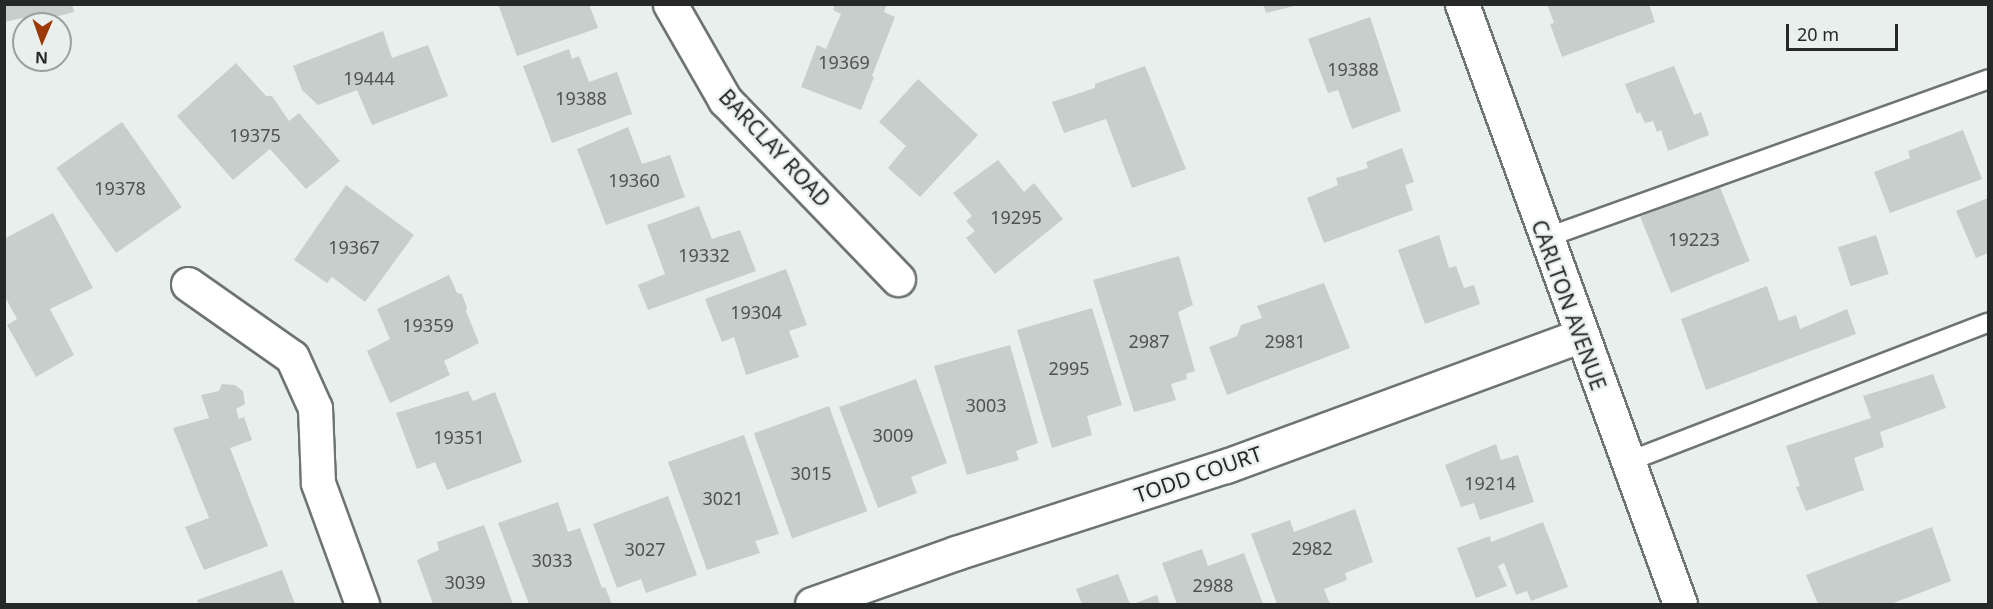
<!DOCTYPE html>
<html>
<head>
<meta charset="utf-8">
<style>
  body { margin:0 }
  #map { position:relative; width:1993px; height:609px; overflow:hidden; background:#e9efed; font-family:"Noto Sans",sans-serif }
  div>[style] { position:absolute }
  .building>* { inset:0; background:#c8cecc; transform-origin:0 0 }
  .roads { filter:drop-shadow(2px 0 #6e7473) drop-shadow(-2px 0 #6e7473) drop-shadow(0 2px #6e7473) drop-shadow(0 -2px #6e7473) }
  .lane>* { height:18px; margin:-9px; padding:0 9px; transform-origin:9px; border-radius:9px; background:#fff }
  .street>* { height:33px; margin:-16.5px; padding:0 16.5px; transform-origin:16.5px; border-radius:16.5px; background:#fff }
  .secondary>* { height:33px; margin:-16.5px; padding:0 16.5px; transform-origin:16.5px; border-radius:16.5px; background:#fff }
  span { translate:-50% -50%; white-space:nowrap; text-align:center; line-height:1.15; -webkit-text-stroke:4.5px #e9efed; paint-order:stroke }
  .number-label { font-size:18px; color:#4f5252 }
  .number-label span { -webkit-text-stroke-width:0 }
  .street-label { font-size:21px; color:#272929 }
  .frame { position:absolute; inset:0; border:6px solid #272929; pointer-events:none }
  .north { position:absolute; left:12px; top:12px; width:60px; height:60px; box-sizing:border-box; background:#e9efed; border:2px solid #9ba09f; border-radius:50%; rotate:182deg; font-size:16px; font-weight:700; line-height:24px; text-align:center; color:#272929 }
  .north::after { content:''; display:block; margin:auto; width:21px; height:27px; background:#9d3904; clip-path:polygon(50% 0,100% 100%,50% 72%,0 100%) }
  .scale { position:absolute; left:1786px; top:24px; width:112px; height:27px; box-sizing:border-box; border:3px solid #272929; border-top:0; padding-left:8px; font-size:18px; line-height:21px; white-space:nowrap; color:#272929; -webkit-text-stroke:4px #e9efed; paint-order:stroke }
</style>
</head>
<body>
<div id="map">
  <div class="building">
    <i style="clip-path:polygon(4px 4px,72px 4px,74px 12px,27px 24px,25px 24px,23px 18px,4px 22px)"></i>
    <i style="clip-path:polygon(498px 4px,589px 4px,598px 28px,517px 56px)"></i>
    <i style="clip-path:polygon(835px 4px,887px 4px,884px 12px,895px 17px,872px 76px,874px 77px,861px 110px,801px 87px,817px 45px,826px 49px,841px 14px,833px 10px)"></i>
    <i style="clip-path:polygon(1263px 4px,1298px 4px,1298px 5px,1266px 13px)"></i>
    <i style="clip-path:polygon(1547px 4px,1649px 4px,1655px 22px,1562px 57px,1550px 24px,1554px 23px)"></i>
    <i style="clip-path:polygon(1370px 17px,1401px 111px,1352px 129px,1338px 90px,1328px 93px,1308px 39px)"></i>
    <i style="clip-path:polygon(383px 31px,392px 58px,428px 45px,448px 96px,372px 125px,357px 90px,318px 105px,302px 90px,293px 66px)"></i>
    <i style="clip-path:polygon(569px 49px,572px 59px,579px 56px,589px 82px,617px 72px,632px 114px,552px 143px,523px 66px)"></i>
    <i style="clip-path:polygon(236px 63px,266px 96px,272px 96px,289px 121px,299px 113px,340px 161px,306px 189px,270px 149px,233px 180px,177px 116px)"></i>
    <i style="clip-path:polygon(1145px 66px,1186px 169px,1132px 188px,1106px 119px,1064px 133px,1052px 102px,1095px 88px,1095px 84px)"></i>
    <i style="clip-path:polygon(1674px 66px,1694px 115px,1701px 112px,1709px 135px,1668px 151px,1661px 130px,1657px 132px,1653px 121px,1645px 123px,1640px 112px,1637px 114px,1625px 84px)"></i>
    <i style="clip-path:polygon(918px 79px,978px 135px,920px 197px,888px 168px,906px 146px,879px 122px)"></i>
    <i style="left:122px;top:122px;width:104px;height:80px;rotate:55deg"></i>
    <i style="clip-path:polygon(628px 127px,642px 164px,670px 155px,685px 197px,606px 225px,577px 149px)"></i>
    <i style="clip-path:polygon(1963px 130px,1982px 179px,1890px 213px,1874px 172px,1910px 158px,1908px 151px)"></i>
    <i style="clip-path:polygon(1402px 148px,1414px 182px,1405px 185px,1413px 210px,1324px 243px,1307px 198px,1338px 185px,1336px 178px,1368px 168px,1366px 162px)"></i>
    <i style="clip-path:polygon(998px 160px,1024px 192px,1034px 183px,1063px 219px,995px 274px,966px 238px,975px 231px,966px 221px,972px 216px,953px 193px)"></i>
    <i style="clip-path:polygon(346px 185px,414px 235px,365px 302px,332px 277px,327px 283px,294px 260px)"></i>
    <i style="left:1719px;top:185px;width:82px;height:85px;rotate:68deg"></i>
    <i style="clip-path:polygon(1988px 198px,1988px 253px,1976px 258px,1956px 211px)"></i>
    <i style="clip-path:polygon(699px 206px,712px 239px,740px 230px,756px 271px,648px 310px,638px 285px,665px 274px,647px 225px)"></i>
    <i style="clip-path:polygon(53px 213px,93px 288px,50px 309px,74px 355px,36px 377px,7px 325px,17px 319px,4px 295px,4px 239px)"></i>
    <i style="clip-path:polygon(1439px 235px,1449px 268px,1456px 266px,1464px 288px,1474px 285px,1480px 304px,1425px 324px,1398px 250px)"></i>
    <i style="left:1876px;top:235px;width:41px;height:40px;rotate:72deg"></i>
    <i style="clip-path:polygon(1179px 256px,1193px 305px,1178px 312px,1195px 371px,1186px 374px,1187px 379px,1171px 384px,1176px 400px,1134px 412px,1093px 280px)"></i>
    <i style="clip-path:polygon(786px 269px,807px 325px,789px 331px,799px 357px,746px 375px,734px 337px,722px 342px,705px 299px)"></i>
    <i style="clip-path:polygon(449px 275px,457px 293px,462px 294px,467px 308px,466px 311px,479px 343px,444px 361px,450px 375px,390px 403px,367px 351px,390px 339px,377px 309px)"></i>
    <i style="clip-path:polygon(1324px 283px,1350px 348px,1227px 395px,1209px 347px,1237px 336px,1241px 325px,1262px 318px,1257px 306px)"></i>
    <i style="clip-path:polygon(1767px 286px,1779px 321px,1796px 315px,1800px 329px,1847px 309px,1856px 334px,1706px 390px,1681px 319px)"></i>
    <i style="clip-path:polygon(1092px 308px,1122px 405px,1087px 416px,1092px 435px,1052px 448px,1017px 330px)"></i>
    <i style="clip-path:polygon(1010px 345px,1038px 443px,1016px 451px,1019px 460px,967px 475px,934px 366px)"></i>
    <i style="clip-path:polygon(1933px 374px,1946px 408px,1880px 432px,1884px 447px,1854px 458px,1864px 490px,1806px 511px,1796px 487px,1800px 486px,1786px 446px,1871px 418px,1863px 396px)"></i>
    <i style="clip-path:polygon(916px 379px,947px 463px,911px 477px,917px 493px,878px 508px,839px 407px)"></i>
    <i style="clip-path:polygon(222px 384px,235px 385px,243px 391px,245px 404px,236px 409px,239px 419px,244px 417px,252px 440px,230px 448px,268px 546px,204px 570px,185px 527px,209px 518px,173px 428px,209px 418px,201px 395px,219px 391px)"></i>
    <i style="clip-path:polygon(468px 391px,473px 401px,495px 392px,522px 462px,447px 490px,435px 462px,417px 469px,396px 413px)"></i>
    <i style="left:829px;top:406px;width:112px;height:80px;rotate:70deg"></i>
    <i style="clip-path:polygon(744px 435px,779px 534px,755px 541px,760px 553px,707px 570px,668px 462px)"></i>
    <i style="clip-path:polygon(1496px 444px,1501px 460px,1518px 455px,1534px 502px,1480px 520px,1474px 503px,1461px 507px,1445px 465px)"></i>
    <i style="clip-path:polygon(668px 496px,697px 575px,646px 593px,641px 579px,617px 588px,593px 524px)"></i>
    <i style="clip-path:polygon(558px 502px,568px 532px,580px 528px,602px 588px,605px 587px,612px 604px,529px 604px,498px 523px)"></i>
    <i style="clip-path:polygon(1355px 509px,1373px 562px,1345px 573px,1347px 580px,1324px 589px,1330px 604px,1277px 604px,1251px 534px,1290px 520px,1294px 532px)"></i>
    <i style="clip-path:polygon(1543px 522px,1568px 587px,1531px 601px,1527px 591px,1516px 595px,1504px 563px,1498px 566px,1507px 586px,1476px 598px,1457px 548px,1490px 536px,1491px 542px)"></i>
    <i style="clip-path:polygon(484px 525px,513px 604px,433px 604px,417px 560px,439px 550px,437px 542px)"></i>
    <i style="clip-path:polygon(1932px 527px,1951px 581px,1891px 604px,1818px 604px,1806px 575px)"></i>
    <i style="clip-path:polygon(1202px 549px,1208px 566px,1244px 553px,1263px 604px,1177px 604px,1162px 563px)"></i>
    <i style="clip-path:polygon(282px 570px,295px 604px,199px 604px,197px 600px)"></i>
    <i style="clip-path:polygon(1118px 574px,1130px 604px,1082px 604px,1076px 589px)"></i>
    <i style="clip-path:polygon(1157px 595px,1160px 604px,1133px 604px)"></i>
  </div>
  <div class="roads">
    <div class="lane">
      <i style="left:1545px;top:238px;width:471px;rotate:-19.7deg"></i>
      <i style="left:1627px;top:462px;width:387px;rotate:-21.1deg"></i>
    </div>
    <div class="street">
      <i style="left:670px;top:4px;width:111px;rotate:60.2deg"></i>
      <i style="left:725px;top:100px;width:249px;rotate:46deg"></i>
      <i style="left:188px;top:284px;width:127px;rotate:35.1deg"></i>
      <i style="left:292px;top:357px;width:56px;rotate:65.7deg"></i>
      <i style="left:315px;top:408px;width:75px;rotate:87.7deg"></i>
      <i style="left:318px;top:483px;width:129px;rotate:70deg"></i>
      <i style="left:812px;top:604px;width:153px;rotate:-19.5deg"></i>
      <i style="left:956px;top:553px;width:284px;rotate:-17.9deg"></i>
      <i style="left:1226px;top:466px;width:377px;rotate:-20.2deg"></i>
    </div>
    <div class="secondary">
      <i style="left:1462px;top:4px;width:638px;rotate:70.03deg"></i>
    </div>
  </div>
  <div class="number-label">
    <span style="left:844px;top:62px">19369</span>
    <span style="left:1353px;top:69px">19388</span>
    <span style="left:369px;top:78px">19444</span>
    <span style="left:581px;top:98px">19388</span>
    <span style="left:255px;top:135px">19375</span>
    <span style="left:634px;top:180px">19360</span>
    <span style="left:120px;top:188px">19378</span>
    <span style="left:1016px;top:217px">19295</span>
    <span style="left:1694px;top:239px">19223</span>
    <span style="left:354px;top:247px">19367</span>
    <span style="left:704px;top:255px">19332</span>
    <span style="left:756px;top:312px">19304</span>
    <span style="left:428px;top:325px">19359</span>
    <span style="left:1149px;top:341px">2987</span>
    <span style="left:1285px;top:341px">2981</span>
    <span style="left:1069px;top:368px">2995</span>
    <span style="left:986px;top:405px">3003</span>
    <span style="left:893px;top:435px">3009</span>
    <span style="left:459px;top:437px">19351</span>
    <span style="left:811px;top:473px">3015</span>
    <span style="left:1490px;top:483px">19214</span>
    <span style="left:723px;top:498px">3021</span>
    <span style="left:1312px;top:548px">2982</span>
    <span style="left:645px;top:549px">3027</span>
    <span style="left:552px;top:560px">3033</span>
    <span style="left:465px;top:582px">3039</span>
    <span style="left:1213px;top:585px">2988</span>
  </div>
  <div class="street-label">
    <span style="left:775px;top:148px;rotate:47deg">BARCLAY ROAD</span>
    <span style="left:1569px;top:305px;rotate:70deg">CARLTON AVENUE</span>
    <span style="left:1198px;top:474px;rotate:-19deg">TODD COURT</span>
  </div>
  <div class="frame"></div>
  <div class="north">N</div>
  <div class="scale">20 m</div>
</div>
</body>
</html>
